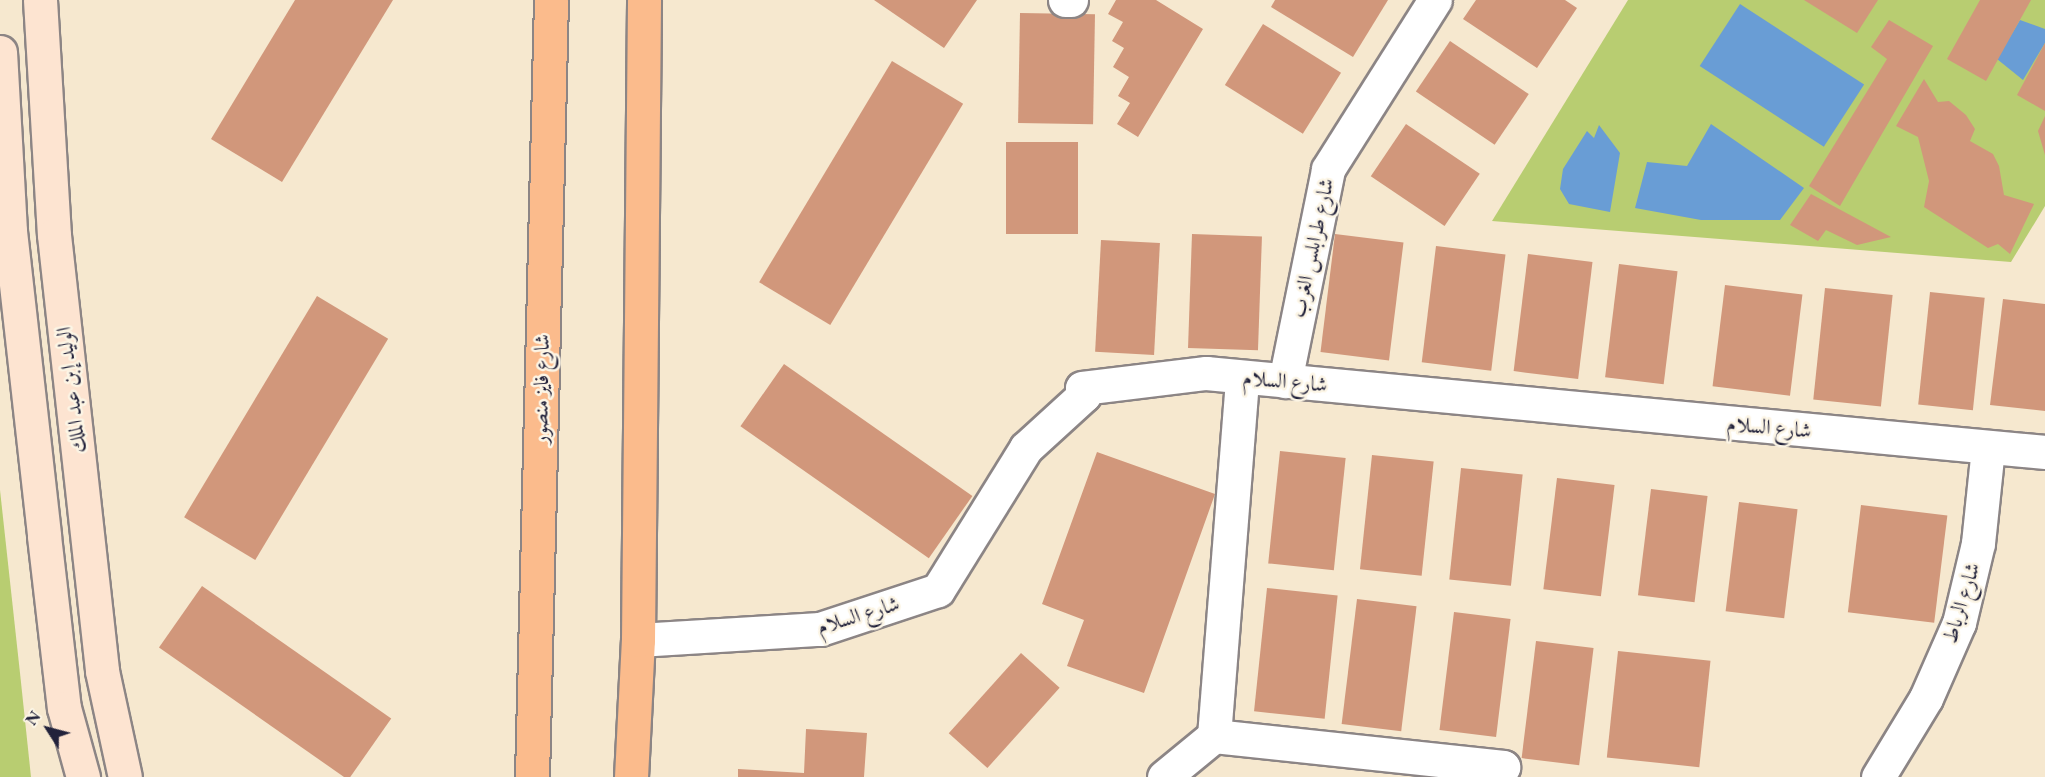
<!DOCTYPE html>
<html>
<head>
<meta charset="utf-8">
<style>
  body { margin:0 }
  #map { position:relative; width:2045px; height:777px; overflow:hidden; background:#f6e8cf; font-family:"EB Garamond",Amiri,serif }
  div>[style] { position:absolute }
  .green>* { inset:0; background:#b8cd71 }
  .water>* { inset:0; background:#699dd5; transform-origin:0 0 }
  .building>* { inset:0; background:#d1977b; transform-origin:0 0 }
  .roads { filter:drop-shadow(2px 0 #8c8585) drop-shadow(-2px 0 #8c8585) drop-shadow(0 2px #8c8585) drop-shadow(0 -2px #8c8585) }
  .minor>* { height:33px; margin:-16.5px; padding:0 16.5px; transform-origin:16.5px; border-radius:16.5px; background:#fff }
  .secondary>* { height:33px; margin:-16.5px; padding:0 16.5px; transform-origin:16.5px; border-radius:16.5px; background:#fde4d1 }
  .trunk>* { height:33px; margin:-16.5px; padding:0 16.5px; transform-origin:16.5px; border-radius:16.5px; background:#fbbb8c }
  span { translate:-50% -50%; white-space:nowrap; text-align:center; line-height:1.15; -webkit-text-stroke:5px #fcf5e5; paint-order:stroke }
  .street-label { font-size:21px; color:#22223b }
  .north { position:absolute; left:18px; top:699px; width:60px; height:60px; -webkit-text-stroke:4px #fcf5e5; paint-order:stroke; rotate:306deg; font-size:16px; font-weight:700; line-height:24px; text-align:center; color:#22223b }
  .north::after { content:''; display:block; margin:auto; width:21px; height:27px; background:#22223b; clip-path:polygon(50% 0,100% 100%,50% 72%,0 100%) }
</style>
</head>
<body>
<div id="map">
  <div class="green">
    <i style="clip-path:polygon(1628px 0,2045px 0,2045px 206px,2011px 262px,1492px 221px)"></i>
    <i style="clip-path:polygon(0 490px,20px 673px,31px 777px,0 777px)"></i>
  </div>
  <div class="water">
    <i style="left:1740px;top:4px;width:148px;height:74px;rotate:33deg"></i>
    <i style="clip-path:polygon(2020px 20px,2045px 29px,2045px 43px,2023px 80px,1997px 59px)"></i>
    <i style="clip-path:polygon(1711px 124px,1804px 188px,1780px 220px,1701px 220px,1635px 208px,1647px 162px,1687px 166px)"></i>
    <i style="clip-path:polygon(1599px 125px,1620px 153px,1610px 212px,1569px 204px,1560px 189px,1563px 169px,1587px 131px,1594px 138px)"></i>
  </div>
  <div class="building">
    <i style="clip-path:polygon(295px 0,393px 0,282px 182px,211px 139px)"></i>
    <i style="clip-path:polygon(874px 0,977px 0,944px 48px)"></i>
    <i style="clip-path:polygon(1116px 0,1156px 0,1203px 29px,1138px 137px,1117px 124px,1130px 103px,1118px 96px,1129px 77px,1113px 67px,1124px 48px,1112px 41px,1123px 22px,1108px 14px)"></i>
    <i style="clip-path:polygon(1275px 0,1388px 0,1353px 57px,1271px 7px)"></i>
    <i style="clip-path:polygon(1476px 0,1565px 0,1577px 8px,1537px 68px,1463px 19px)"></i>
    <i style="clip-path:polygon(1804px 0,1878px 0,1857px 33px)"></i>
    <i style="clip-path:polygon(1980px 0,2031px 0,1986px 81px,1947px 59px)"></i>
    <i style="left:1020px;top:13px;width:75px;height:110px;rotate:1deg"></i>
    <i style="clip-path:polygon(1889px 20px,1933px 46px,1840px 206px,1809px 186px,1887px 59px,1871px 47px)"></i>
    <i style="left:1263px;top:24px;width:92px;height:72px;rotate:32deg"></i>
    <i style="left:1450px;top:41px;width:95px;height:61px;rotate:34deg"></i>
    <i style="clip-path:polygon(2045px 43px,2045px 111px,2017px 95px)"></i>
    <i style="left:892px;top:61px;width:83px;height:258px;rotate:31deg"></i>
    <i style="clip-path:polygon(1924px 79px,1938px 102px,1949px 101px,1966px 115px,1975px 129px,1970px 141px,1993px 154px,1999px 166px,2004px 195px,2034px 204px,2010px 254px,1998px 244px,1988px 248px,1924px 207px,1929px 181px,1918px 137px,1896px 126px)"></i>
    <i style="clip-path:polygon(2045px 116px,2045px 155px,2038px 131px)"></i>
    <i style="left:1406px;top:124px;width:89px;height:63px;rotate:34deg"></i>
    <i style="left:1006px;top:142px;width:72px;height:92px"></i>
    <i style="clip-path:polygon(1811px 194px,1891px 237px,1857px 245px,1826px 230px,1818px 241px,1790px 225px)"></i>
    <i style="left:1192px;top:234px;width:70px;height:114px;rotate:2deg"></i>
    <i style="left:1335px;top:234px;width:69px;height:119px;rotate:7deg"></i>
    <i style="left:1101px;top:240px;width:59px;height:112px;rotate:3deg"></i>
    <i style="left:1436px;top:246px;width:70px;height:117px;rotate:7deg"></i>
    <i style="left:1528px;top:254px;width:65px;height:118px;rotate:7deg"></i>
    <i style="left:1619px;top:264px;width:59px;height:114px;rotate:7deg"></i>
    <i style="left:1725px;top:285px;width:78px;height:102px;rotate:7deg"></i>
    <i style="left:1825px;top:288px;width:68px;height:112px;rotate:6deg"></i>
    <i style="left:1930px;top:292px;width:55px;height:113px;rotate:6deg"></i>
    <i style="left:317px;top:296px;width:83px;height:258px;rotate:31deg"></i>
    <i style="clip-path:polygon(2003px 299px,2045px 304px,2045px 411px,1990px 405px)"></i>
    <i style="left:784px;top:364px;width:230px;height:76px;rotate:35deg"></i>
    <i style="left:1280px;top:451px;width:66px;height:113px;rotate:6deg"></i>
    <i style="clip-path:polygon(1097px 452px,1215px 494px,1144px 693px,1067px 666px,1084px 620px,1042px 604px)"></i>
    <i style="left:1372px;top:455px;width:62px;height:115px;rotate:6deg"></i>
    <i style="left:1461px;top:468px;width:62px;height:112px;rotate:6deg"></i>
    <i style="left:1557px;top:478px;width:58px;height:112px;rotate:7deg"></i>
    <i style="left:1651px;top:489px;width:57px;height:107px;rotate:7deg"></i>
    <i style="left:1739px;top:502px;width:59px;height:110px;rotate:7deg"></i>
    <i style="left:1861px;top:505px;width:87px;height:108px;rotate:7deg"></i>
    <i style="left:202px;top:586px;width:231px;height:75px;rotate:35deg"></i>
    <i style="left:1267px;top:588px;width:71px;height:124px;rotate:6deg"></i>
    <i style="left:1357px;top:599px;width:60px;height:126px;rotate:7deg"></i>
    <i style="left:1454px;top:612px;width:57px;height:119px;rotate:7deg"></i>
    <i style="left:1536px;top:641px;width:58px;height:118px;rotate:7deg"></i>
    <i style="left:1618px;top:651px;width:93px;height:107px;rotate:6deg"></i>
    <i style="left:1021px;top:653px;width:52px;height:108px;rotate:42deg"></i>
    <i style="clip-path:polygon(806px 729px,867px 733px,864px 777px,738px 777px,738px 769px,804px 773px)"></i>
  </div>
  <div class="roads">
    <div class="minor">
      <i style="left:1065px;top:0;width:6px"></i>
      <i style="left:1285px;top:381px;width:216px;rotate:-78.5deg"></i>
      <i style="left:1328px;top:169px;width:200px;rotate:-57.7deg"></i>
      <i style="left:638px;top:640px;width:182px;rotate:-3.5deg"></i>
      <i style="left:820px;top:629px;width:124px;rotate:-18.3deg"></i>
      <i style="left:938px;top:590px;width:167px;rotate:-58.2deg"></i>
      <i style="left:1026px;top:448px;width:79px;rotate:-42.4deg"></i>
      <i style="left:1084px;top:395px;width:7px;rotate:-106deg"></i>
      <i style="left:1082px;top:388px;width:125px;rotate:-6.9deg"></i>
      <i style="left:1206px;top:373px;width:843px;rotate:5.38deg"></i>
      <i style="left:1214px;top:736px;width:291px;rotate:6.1deg"></i>
      <i style="left:1503px;top:767px;width:12px;rotate:121deg"></i>
      <i style="left:1164px;top:777px;width:65px;rotate:-39.4deg"></i>
      <i style="left:1214px;top:736px;width:360px;rotate:-85.5deg"></i>
      <i style="left:1878px;top:777px;width:92px;rotate:-58.7deg"></i>
      <i style="left:1926px;top:698px;width:82px;rotate:-66.3deg"></i>
      <i style="left:1959px;top:623px;width:82px;rotate:-76.6deg"></i>
      <i style="left:1978px;top:543px;width:96px;rotate:-84deg"></i>
    </div>
    <div class="secondary">
      <i style="left:40px;top:0;width:235px;rotate:86.6deg"></i>
      <i style="left:54px;top:235px;width:439px;rotate:83.7deg"></i>
      <i style="left:102px;top:671px;width:108px;rotate:77.8deg"></i>
      <i style="left:0;top:52px;width:179px;rotate:86.8deg"></i>
      <i style="left:10px;top:231px;width:307px;rotate:83.6deg"></i>
      <i style="left:44px;top:536px;width:173px;rotate:83.4deg"></i>
      <i style="left:64px;top:708px;width:72px;rotate:74.6deg"></i>
    </div>
    <div class="trunk">
      <i style="left:532px;top:777px;width:777px;rotate:-88.6deg"></i>
      <i style="left:631px;top:777px;width:137px;rotate:-87.1deg"></i>
      <i style="left:638px;top:640px;width:640px;rotate:-89.46deg"></i>
    </div>
  </div>
  <div class="street-label">
    <span style="left:1312px;top:248px;rotate:-78deg">شارع طرابلس الغرب</span>
    <span style="left:1285px;top:381px;rotate:5deg">شارع السلام</span>
    <span style="left:541px;top:389px;rotate:-89deg">شارع فايز منصور</span>
    <span style="left:71px;top:390px;rotate:-97deg">الوليد إبن عبد الملك</span>
    <span style="left:1769px;top:427px;rotate:5deg">شارع السلام</span>
    <span style="left:1961px;top:603px;rotate:-73deg">شارع الرباط</span>
    <span style="left:858px;top:615px;rotate:-17deg">شارع السلام</span>
  </div>
  <div class="north">N</div>
</div>
</body>
</html>
